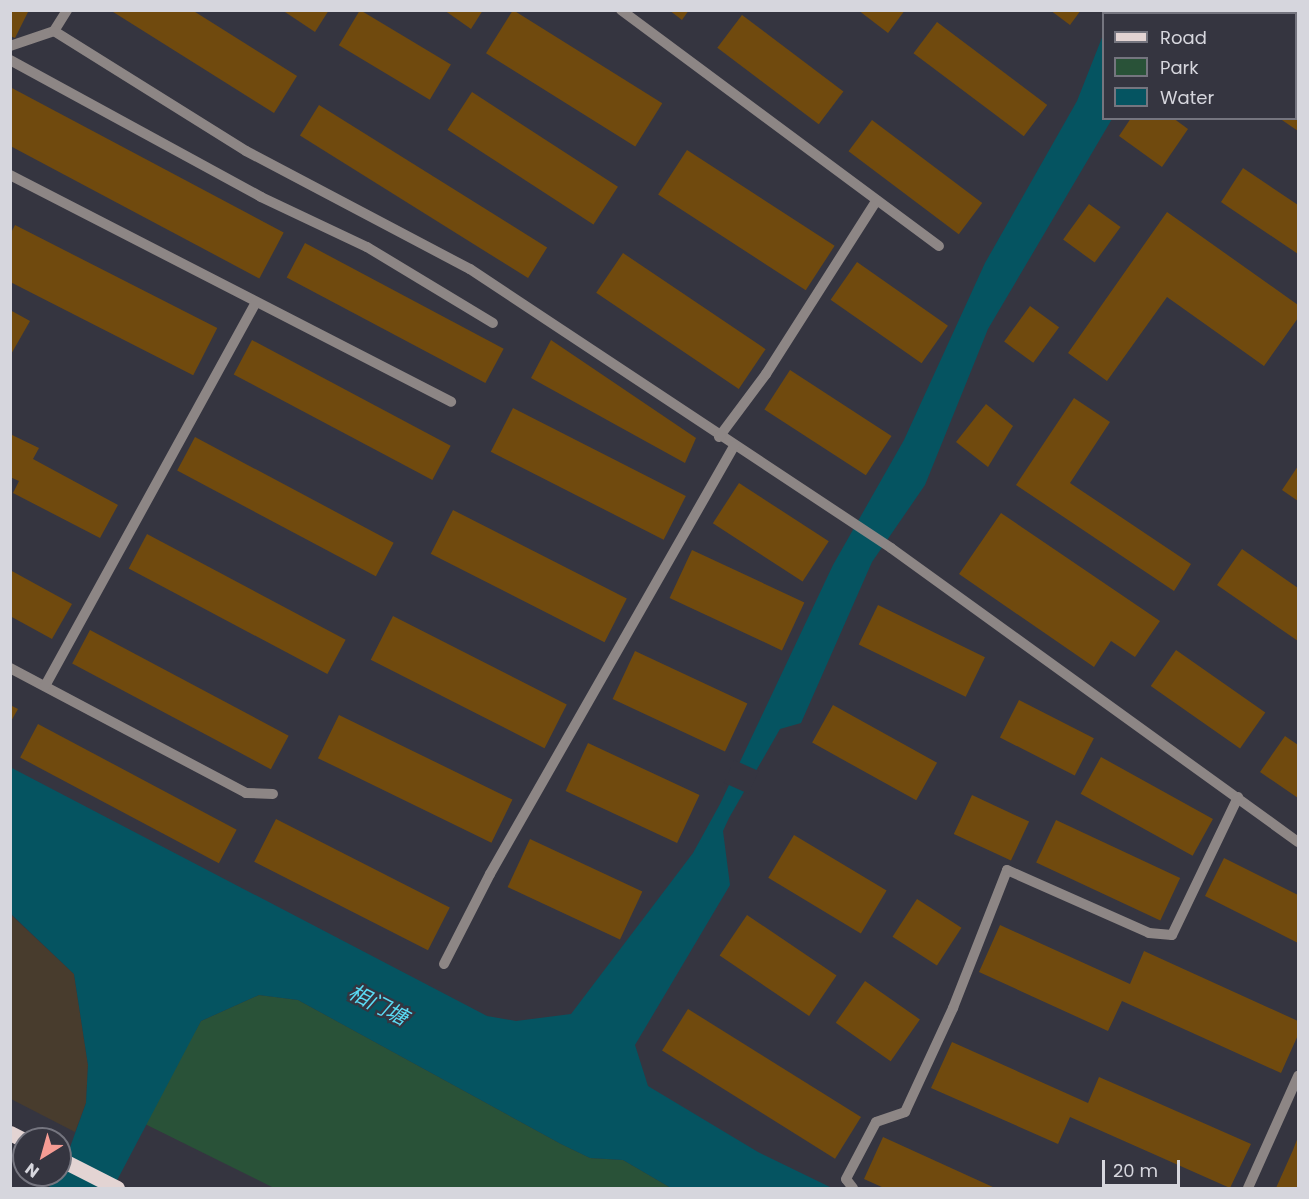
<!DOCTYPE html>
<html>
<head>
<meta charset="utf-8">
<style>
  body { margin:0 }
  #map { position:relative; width:1309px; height:1199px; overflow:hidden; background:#353540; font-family:Poppins,"Noto Sans SC",sans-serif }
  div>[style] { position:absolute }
  .commercial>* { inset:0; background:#483c2d }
  .green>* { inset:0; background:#295238 }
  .water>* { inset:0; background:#055461 }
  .pier>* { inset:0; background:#353540; transform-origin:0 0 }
  .building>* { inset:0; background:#704a0e; transform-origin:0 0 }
  .minor>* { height:10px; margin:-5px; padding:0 5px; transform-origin:5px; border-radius:5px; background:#8d8685 }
  .major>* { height:15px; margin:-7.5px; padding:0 7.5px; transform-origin:7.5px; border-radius:7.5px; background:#e3d4d3 }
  span { translate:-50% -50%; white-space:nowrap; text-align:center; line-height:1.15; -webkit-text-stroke:4.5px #353540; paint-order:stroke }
  .water-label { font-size:21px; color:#5adcf5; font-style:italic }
  .frame { position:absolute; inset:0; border:12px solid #d6d6dd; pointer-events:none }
  .legend { position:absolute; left:1102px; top:12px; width:195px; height:108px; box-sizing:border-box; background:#353540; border:2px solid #75757f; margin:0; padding:8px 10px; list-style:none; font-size:18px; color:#d6d6dd }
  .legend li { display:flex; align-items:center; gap:12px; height:30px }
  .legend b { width:30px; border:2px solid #75757f }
  .north { position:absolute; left:12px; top:1127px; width:60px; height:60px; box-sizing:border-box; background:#353540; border:2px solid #75757f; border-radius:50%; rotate:217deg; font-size:16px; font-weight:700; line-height:24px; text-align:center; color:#d6d6dd }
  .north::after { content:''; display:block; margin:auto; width:21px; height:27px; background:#f59c94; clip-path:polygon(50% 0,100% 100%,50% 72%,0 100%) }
  .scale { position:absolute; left:1102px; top:1160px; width:78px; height:27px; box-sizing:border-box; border:3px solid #d6d6dd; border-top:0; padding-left:8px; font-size:18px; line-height:21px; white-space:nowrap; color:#d6d6dd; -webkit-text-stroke:4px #353540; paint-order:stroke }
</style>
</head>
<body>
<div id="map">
  <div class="commercial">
    <i style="clip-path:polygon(10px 914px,74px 974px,88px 1065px,86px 1103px,75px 1132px,11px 1099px)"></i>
  </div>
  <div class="green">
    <i style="clip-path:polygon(259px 995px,298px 1000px,561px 1144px,590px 1158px,623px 1160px,671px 1188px,274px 1188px,143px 1123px,201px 1021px)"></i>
  </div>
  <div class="water">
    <i style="clip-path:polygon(1117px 11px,1117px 10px,1163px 11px,1116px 13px)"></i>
    <i style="clip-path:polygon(1103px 35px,1104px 118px,1112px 119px,988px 329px,925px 485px,872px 562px,801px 723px,780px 729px,729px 818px,723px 831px,730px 885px,635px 1045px,648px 1086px,758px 1152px,832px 1188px,671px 1188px,623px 1160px,590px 1158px,561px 1144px,298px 1000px,259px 995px,201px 1021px,113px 1188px,48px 1188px,60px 1175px,86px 1103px,88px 1065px,74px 974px,11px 914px,10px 767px,487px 1016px,516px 1021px,571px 1014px,693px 853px,720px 804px,833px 565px,904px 440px,985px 263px,1077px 101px)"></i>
  </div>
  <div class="pier">
    <i style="left:734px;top:760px;width:27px;height:25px;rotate:24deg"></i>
  </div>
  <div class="building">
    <i style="clip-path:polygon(10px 10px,29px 10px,15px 38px,10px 36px)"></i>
    <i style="clip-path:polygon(110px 10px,192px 10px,297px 76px,274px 113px)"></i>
    <i style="clip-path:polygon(282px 10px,329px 10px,315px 32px)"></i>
    <i style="left:360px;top:10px;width:106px;height:41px;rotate:31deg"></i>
    <i style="clip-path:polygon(444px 10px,483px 10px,471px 29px)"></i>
    <i style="left:513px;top:10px;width:176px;height:51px;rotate:32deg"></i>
    <i style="clip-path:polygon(669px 10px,689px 10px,682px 20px)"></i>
    <i style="clip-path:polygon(858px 10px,905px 10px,888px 33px)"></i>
    <i style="clip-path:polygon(1050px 10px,1081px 10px,1070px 25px)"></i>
    <i style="clip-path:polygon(1181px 10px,1202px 10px,1207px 14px,1179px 14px)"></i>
    <i style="left:742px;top:15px;width:127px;height:41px;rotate:37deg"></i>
    <i style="left:937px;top:22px;width:138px;height:39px;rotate:37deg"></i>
    <i style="left:10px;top:87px;width:310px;height:52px;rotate:28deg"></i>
    <i style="clip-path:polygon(1298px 89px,1298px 131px,1279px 118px,1296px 118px)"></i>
    <i style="left:472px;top:92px;width:174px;height:45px;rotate:33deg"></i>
    <i style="left:319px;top:105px;width:269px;height:36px;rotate:32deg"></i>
    <i style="clip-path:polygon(1131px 118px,1173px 118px,1188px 129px,1162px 167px,1119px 136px)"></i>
    <i style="left:872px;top:120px;width:138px;height:39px;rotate:37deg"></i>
    <i style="left:687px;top:150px;width:176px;height:53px;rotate:33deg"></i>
    <i style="clip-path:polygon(1243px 168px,1298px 205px,1298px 254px,1221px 202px)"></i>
    <i style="left:1089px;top:204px;width:39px;height:44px;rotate:36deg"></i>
    <i style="clip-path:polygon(1167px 212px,1298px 305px,1298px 318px,1264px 366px,1167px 297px,1107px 381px,1068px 353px)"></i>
    <i style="left:15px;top:225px;width:227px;height:53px;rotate:27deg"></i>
    <i style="left:305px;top:243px;width:225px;height:39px;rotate:28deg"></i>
    <i style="left:623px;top:253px;width:172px;height:48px;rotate:34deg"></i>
    <i style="left:857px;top:262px;width:111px;height:46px;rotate:35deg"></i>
    <i style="left:1030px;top:306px;width:36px;height:44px;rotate:36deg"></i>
    <i style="clip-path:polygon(10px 310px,30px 321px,10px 356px)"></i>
    <i style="left:252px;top:340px;width:225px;height:39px;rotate:28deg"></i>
    <i style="clip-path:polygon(551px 340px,696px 438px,685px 463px,531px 378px)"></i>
    <i style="left:790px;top:370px;width:121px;height:47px;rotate:33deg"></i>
    <i style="clip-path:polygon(1074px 398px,1110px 422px,1070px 483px,1191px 564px,1174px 591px,1016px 485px)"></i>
    <i style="clip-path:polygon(986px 404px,1013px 426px,988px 467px,956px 442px)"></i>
    <i style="left:513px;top:408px;width:194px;height:49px;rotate:27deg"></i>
    <i style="clip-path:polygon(10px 434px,39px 448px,33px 459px,118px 505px,100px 538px,13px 493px,19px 481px,10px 477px)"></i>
    <i style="left:195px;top:437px;width:225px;height:38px;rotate:28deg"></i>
    <i style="clip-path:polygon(1298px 466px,1298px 501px,1282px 490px)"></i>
    <i style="left:739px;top:483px;width:107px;height:48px;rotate:33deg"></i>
    <i style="left:453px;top:510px;width:195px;height:49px;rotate:27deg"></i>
    <i style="clip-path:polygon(1001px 513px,1160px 621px,1135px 657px,1111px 641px,1094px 667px,959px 574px)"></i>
    <i style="left:147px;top:534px;width:225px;height:39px;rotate:28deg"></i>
    <i style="clip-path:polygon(1242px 549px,1298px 588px,1298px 641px,1217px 585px)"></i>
    <i style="left:692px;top:550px;width:124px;height:53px;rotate:25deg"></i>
    <i style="clip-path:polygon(10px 570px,72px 604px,52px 639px,10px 616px)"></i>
    <i style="left:878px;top:605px;width:119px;height:44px;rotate:26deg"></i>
    <i style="left:393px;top:616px;width:195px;height:49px;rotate:27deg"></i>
    <i style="left:90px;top:630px;width:225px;height:38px;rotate:28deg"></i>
    <i style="left:1176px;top:650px;width:109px;height:44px;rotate:35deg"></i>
    <i style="left:635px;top:651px;width:124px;height:53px;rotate:25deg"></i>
    <i style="left:1019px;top:700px;width:84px;height:42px;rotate:27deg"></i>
    <i style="clip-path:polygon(10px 705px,18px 709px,10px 723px)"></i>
    <i style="left:833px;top:705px;width:119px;height:43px;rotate:29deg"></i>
    <i style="left:339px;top:715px;width:193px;height:48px;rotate:26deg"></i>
    <i style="left:38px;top:724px;width:225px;height:38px;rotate:28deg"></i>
    <i style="clip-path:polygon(1285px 736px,1298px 745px,1298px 798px,1260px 772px)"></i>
    <i style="left:588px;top:743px;width:123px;height:53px;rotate:25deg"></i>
    <i style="left:1101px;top:757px;width:128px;height:42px;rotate:29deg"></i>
    <i style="left:972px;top:795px;width:63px;height:43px;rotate:25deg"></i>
    <i style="left:276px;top:819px;width:195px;height:48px;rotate:27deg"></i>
    <i style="left:1056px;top:820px;width:137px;height:47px;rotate:25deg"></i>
    <i style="left:794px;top:835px;width:108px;height:50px;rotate:31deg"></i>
    <i style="left:530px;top:839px;width:124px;height:53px;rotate:25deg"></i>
    <i style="clip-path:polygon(1224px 858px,1298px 895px,1298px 943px,1205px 896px)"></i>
    <i style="left:917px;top:899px;width:53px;height:45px;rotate:33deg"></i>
    <i style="left:747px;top:915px;width:108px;height:49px;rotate:34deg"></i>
    <i style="clip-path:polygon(1000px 925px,1130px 984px,1144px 951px,1298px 1021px,1298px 1035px,1281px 1073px,1122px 1001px,1108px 1031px,979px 972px)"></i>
    <i style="left:865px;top:981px;width:67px;height:51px;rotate:35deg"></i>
    <i style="left:688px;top:1009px;width:204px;height:49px;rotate:32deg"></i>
    <i style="clip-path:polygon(952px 1042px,1088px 1103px,1099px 1077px,1251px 1144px,1230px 1188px,1070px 1117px,1058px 1144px,931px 1088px)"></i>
    <i style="clip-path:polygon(883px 1137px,995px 1188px,884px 1188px,864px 1179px)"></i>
    <i style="clip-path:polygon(1298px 1137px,1298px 1188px,1276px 1188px,1293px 1150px)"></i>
  </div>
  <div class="minor">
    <i style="left:621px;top:10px;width:396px;rotate:36.6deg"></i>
    <i style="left:54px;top:31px;width:25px;rotate:-58deg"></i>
    <i style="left:10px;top:46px;width:46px;rotate:-18.8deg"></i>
    <i style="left:54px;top:31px;width:226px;rotate:32deg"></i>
    <i style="left:246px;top:151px;width:253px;rotate:27.8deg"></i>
    <i style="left:470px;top:269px;width:505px;rotate:33.53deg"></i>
    <i style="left:891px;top:548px;width:502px;rotate:35.84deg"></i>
    <i style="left:10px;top:60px;width:286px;rotate:28.6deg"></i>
    <i style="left:261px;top:197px;width:117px;rotate:25.3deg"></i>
    <i style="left:367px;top:247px;width:147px;rotate:31.1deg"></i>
    <i style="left:10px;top:175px;width:496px;rotate:27.2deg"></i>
    <i style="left:719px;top:437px;width:79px;rotate:-53.3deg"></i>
    <i style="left:766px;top:374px;width:206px;rotate:-57.5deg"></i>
    <i style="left:10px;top:668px;width:267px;rotate:27.9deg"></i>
    <i style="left:246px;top:793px;width:27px;rotate:2deg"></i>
    <i style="left:45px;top:686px;width:438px;rotate:-61.2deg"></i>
    <i style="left:444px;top:964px;width:101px;rotate:-62.9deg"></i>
    <i style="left:490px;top:874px;width:493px;rotate:-60.3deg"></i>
    <i style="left:853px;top:1188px;width:11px;rotate:-128deg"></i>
    <i style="left:846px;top:1179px;width:64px;rotate:-62.2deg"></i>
    <i style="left:876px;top:1122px;width:31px;rotate:-19deg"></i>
    <i style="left:905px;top:1112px;width:115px;rotate:-65.2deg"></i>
    <i style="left:953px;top:1008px;width:148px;rotate:-68.6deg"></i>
    <i style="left:1007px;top:870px;width:155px;rotate:23.9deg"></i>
    <i style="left:1149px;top:933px;width:23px;rotate:5deg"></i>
    <i style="left:1172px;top:935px;width:153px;rotate:-64.4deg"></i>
    <i style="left:1248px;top:1188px;width:123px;rotate:-65.9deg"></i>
  </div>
  <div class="major">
    <i style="left:10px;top:1133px;width:16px;rotate:27deg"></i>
    <i style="left:60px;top:1159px;width:64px;rotate:27deg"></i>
  </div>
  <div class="water-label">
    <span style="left:378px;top:1005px;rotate:27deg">相门塘</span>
  </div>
  <div class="frame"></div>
  <ul class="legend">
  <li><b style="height:8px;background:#e3d4d3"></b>Road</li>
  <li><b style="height:16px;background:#295238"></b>Park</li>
  <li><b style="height:16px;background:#055461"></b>Water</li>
  </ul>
  <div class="north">N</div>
  <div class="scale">20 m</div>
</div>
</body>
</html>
